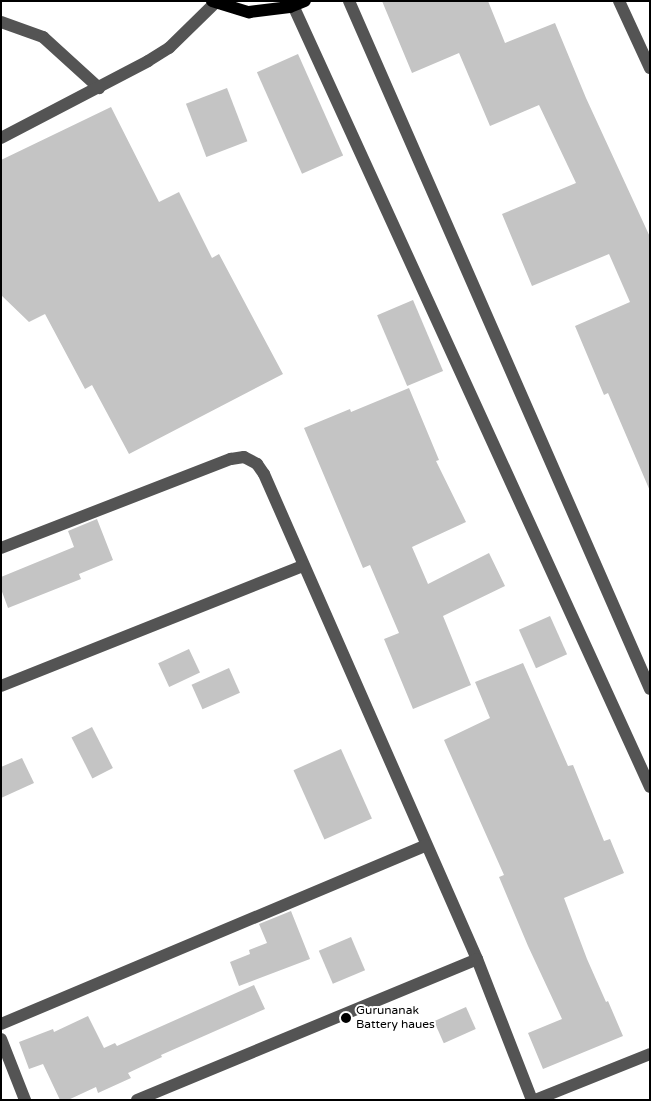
<!DOCTYPE html>
<html>
<head>
<meta charset="utf-8">
<style>
  body { margin:0 }
  #map { position:relative; width:651px; height:1101px; overflow:hidden; background:#fff; font-family:"Varela Round",sans-serif }
  div>[style] { position:absolute }
  .building>* { inset:0; background:#c4c4c4; transform-origin:0 0 }
  .minor>* { height:12px; margin:-6px; padding:0 6px; transform-origin:6px; border-radius:6px; background:#545454 }
  .major>* { height:12px; margin:-6px; padding:0 6px; transform-origin:6px; border-radius:6px; background:#000 }
  .dots>* { width:14px; height:14px; translate:-50% -50%; box-sizing:border-box; border:2px solid #fff; border-radius:50% }
  span { translate:-50% -50%; white-space:nowrap; text-align:center; line-height:1.15; -webkit-text-stroke:4px #fff; paint-order:stroke }
  .poi-label { font-size:12px; color:#000 }
  .left { translate:0 -50%; text-align:left }
  .frame { position:absolute; inset:0; border:2px solid #000; pointer-events:none }
</style>
</head>
<body>
<div id="map">
  <div class="building">
    <i style="clip-path:polygon(382px 1px,488px 1px,505px 43px,555px 23px,586px 98px,650px 237px,650px 491px,608px 393px,604px 395px,575px 326px,630px 302px,609px 254px,532px 286px,502px 214px,576px 183px,539px 105px,490px 126px,459px 53px,412px 73px)"></i>
    <i style="left:298px;top:54px;width:111px;height:45px;rotate:66deg"></i>
    <i style="left:227px;top:88px;width:57px;height:44px;rotate:69deg"></i>
    <i style="clip-path:polygon(111px 107px,159px 202px,179px 192px,212px 258px,219px 254px,283px 374px,129px 454px,92px 385px,85px 389px,45px 314px,29px 322px,1px 295px,1px 160px)"></i>
    <i style="left:413px;top:300px;width:77px;height:39px;rotate:67deg"></i>
    <i style="clip-path:polygon(409px 388px,439px 460px,436px 461px,466px 522px,412px 547px,428px 584px,489px 553px,505px 586px,443px 616px,471px 685px,413px 709px,384px 639px,399px 633px,370px 565px,363px 568px,304px 428px,350px 409px,351px 412px)"></i>
    <i style="clip-path:polygon(97px 519px,113px 560px,79px 574px,81px 579px,8px 608px,1px 589px,1px 577px,74px 547px,68px 531px)"></i>
    <i style="left:550px;top:616px;width:42px;height:34px;rotate:66deg"></i>
    <i style="left:189px;top:649px;width:26px;height:34px;rotate:65deg"></i>
    <i style="clip-path:polygon(523px 663px,568px 766px,573px 765px,604px 841px,610px 839px,624px 873px,564px 898px,587px 959px,606px 1002px,608px 1001px,623px 1036px,543px 1069px,528px 1033px,562px 1019px,528px 946px,499px 877px,504px 875px,444px 740px,490px 718px,475px 682px)"></i>
    <i style="left:229px;top:668px;width:27px;height:41px;rotate:66deg"></i>
    <i style="left:92px;top:727px;width:46px;height:23px;rotate:63deg"></i>
    <i style="left:341px;top:749px;width:76px;height:52px;rotate:66deg"></i>
    <i style="clip-path:polygon(22px 758px,34px 783px,1px 798px,1px 767px)"></i>
    <i style="clip-path:polygon(291px 911px,310px 959px,239px 986px,230px 962px,250px 954px,249px 950px,267px 943px,259px 924px)"></i>
    <i style="left:351px;top:937px;width:36px;height:35px;rotate:67deg"></i>
    <i style="clip-path:polygon(254px 985px,265px 1009px,161px 1055px,162px 1057px,128px 1073px,131px 1078px,98px 1093px,96px 1087px,68px 1100px,60px 1100px,43px 1064px,29px 1069px,19px 1042px,53px 1029px,54px 1032px,88px 1016px,104px 1048px,115px 1043px,117px 1046px)"></i>
    <i style="left:466px;top:1007px;width:24px;height:35px;rotate:66deg"></i>
  </div>
  <div class="minor">
    <i style="left:291px;top:1px;width:864px;rotate:65.45deg"></i>
    <i style="left:349px;top:1px;width:751px;rotate:66.37deg"></i>
    <i style="left:619px;top:1px;width:74px;rotate:65.2deg"></i>
    <i style="left:1px;top:22px;width:45px;rotate:19.7deg"></i>
    <i style="left:43px;top:37px;width:76px;rotate:42.3deg"></i>
    <i style="left:1px;top:138px;width:166px;rotate:-27.6deg"></i>
    <i style="left:148px;top:61px;width:25px;rotate:-32deg"></i>
    <i style="left:169px;top:48px;width:67px;rotate:-44.4deg"></i>
    <i style="left:1px;top:548px;width:247px;rotate:-21.2deg"></i>
    <i style="left:231px;top:459px;width:13px;rotate:-9deg"></i>
    <i style="left:244px;top:457px;width:15px;rotate:28deg"></i>
    <i style="left:257px;top:464px;width:12px;rotate:55deg"></i>
    <i style="left:264px;top:474px;width:530px;rotate:66.29deg"></i>
    <i style="left:477px;top:959px;width:151px;rotate:68.7deg"></i>
    <i style="left:1px;top:686px;width:325px;rotate:-21.7deg"></i>
    <i style="left:1px;top:1024px;width:461px;rotate:-22.8deg"></i>
    <i style="left:1px;top:1039px;width:66px;rotate:68.5deg"></i>
    <i style="left:137px;top:1100px;width:368px;rotate:-22.5deg"></i>
    <i style="left:535px;top:1100px;width:124px;rotate:-21.8deg"></i>
  </div>
  <div class="major">
    <i style="left:212px;top:1px;width:39px;rotate:17deg"></i>
    <i style="left:249px;top:12px;width:41px;rotate:-7deg"></i>
    <i style="left:290px;top:7px;width:16px;rotate:-22deg"></i>
  </div>
  <div class="dots">
    <i style="left:346px;top:1018px;background:#000"></i>
  </div>
  <div class="poi-label">
    <span class="left" style="left:356px;top:1018px">Gurunanak<br>Battery haues</span>
  </div>
  <div class="frame"></div>
</div>
</body>
</html>
